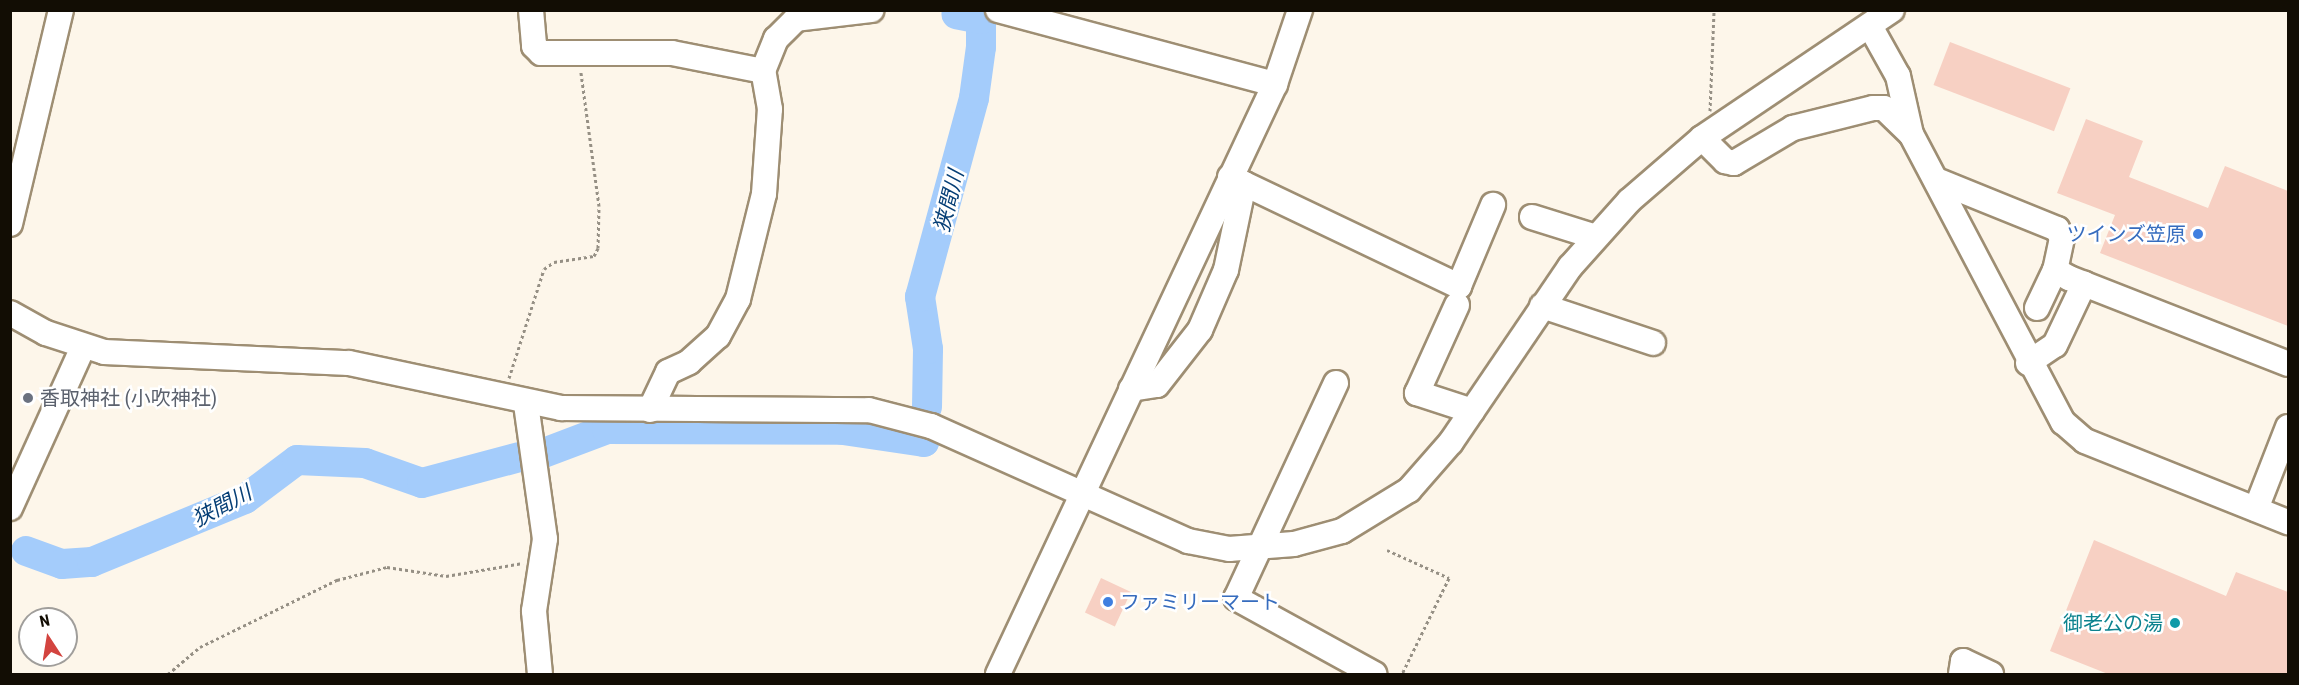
<!DOCTYPE html>
<html>
<head>
<meta charset="utf-8">
<style>
  body { margin:0 }
  #map { position:relative; width:2299px; height:685px; overflow:hidden; background:#fdf6ea; font-family:"Roboto Condensed","Noto Sans JP",sans-serif }
  div>[style] { position:absolute }
  .river>* { height:30px; margin:-15px; padding:0 15px; transform-origin:15px; border-radius:15px; background:#a4ccfb }
  .building>* { inset:0; background:#f7d0c3; transform-origin:0 0 }
  .path>* { height:3px; margin-top:-1.5px; transform-origin:0; background:repeating-linear-gradient(90deg,#969085 0 3px,transparent 0 6px) }
  .roads { filter:drop-shadow(2px 0 #9e8e73) drop-shadow(-2px 0 #9e8e73) drop-shadow(0 2px #9e8e73) drop-shadow(0 -2px #9e8e73) }
  .minor>* { height:24px; margin:-12px; padding:0 12px; transform-origin:12px; border-radius:12px; background:#fff }
  .dots>* { width:16px; height:16px; translate:-50% -50%; box-sizing:border-box; border:3px solid #fff; border-radius:50% }
  span { translate:-50% -50%; white-space:nowrap; text-align:center; line-height:1.15; -webkit-text-stroke:5px #fff; paint-order:stroke }
  .shop-label { font-size:20px; color:#366cbe }
  .right { translate:-100% -50%; text-align:right }
  .left { translate:0 -50%; text-align:left }
  .worship-label { font-size:20px; color:#5b616d }
  .culture-label { font-size:20px; color:#0d838f }
  .water-label { font-size:21px; color:#063f76; font-style:italic }
  .frame { position:absolute; inset:0; border:12px solid #120d04; pointer-events:none }
  .north { position:absolute; left:18px; top:607px; width:60px; height:60px; box-sizing:border-box; background:#fff; border:2px solid #a09e9b; border-radius:50%; rotate:348deg; font-size:16px; font-weight:700; line-height:24px; text-align:center; color:#120d04 }
  .north::after { content:''; display:block; margin:auto; width:21px; height:27px; background:#d3443f; clip-path:polygon(50% 0,100% 100%,50% 72%,0 100%) }
</style>
</head>
<body>
<div id="map">
  <div class="river">
    <i style="left:927px;top:407px;width:58px;rotate:-89deg"></i>
    <i style="left:928px;top:349px;width:53px;rotate:-98.7deg"></i>
    <i style="left:920px;top:297px;width:206px;rotate:-74.8deg"></i>
    <i style="left:974px;top:98px;width:51px;rotate:-82.2deg"></i>
    <i style="left:981px;top:47px;width:28px;rotate:-90deg"></i>
    <i style="left:981px;top:19px;width:25px;rotate:-169deg"></i>
    <i style="left:541px;top:454px;width:71px;rotate:-20.7deg"></i>
    <i style="left:607px;top:429px;width:236px;rotate:0.2deg"></i>
    <i style="left:843px;top:430px;width:82px;rotate:8.4deg"></i>
    <i style="left:924px;top:442px;width:7px;rotate:-82deg"></i>
    <i style="left:26px;top:551px;width:38px;rotate:20deg"></i>
    <i style="left:62px;top:564px;width:30px;rotate:-4deg"></i>
    <i style="left:92px;top:562px;width:165px;rotate:-22.4deg"></i>
    <i style="left:245px;top:499px;width:65px;rotate:-36.9deg"></i>
    <i style="left:297px;top:460px;width:68px;rotate:2.5deg"></i>
    <i style="left:365px;top:463px;width:60px;rotate:19.3deg"></i>
    <i style="left:422px;top:483px;width:101px;rotate:-14.9deg"></i>
  </div>
  <div class="building">
    <i style="left:1950px;top:42px;width:129px;height:46px;rotate:21deg"></i>
    <i style="clip-path:polygon(2086px 119px,2143px 141px,2129px 177px,2208px 208px,2225px 166px,2288px 191px,2288px 326px,2100px 253px,2115px 215px,2057px 193px)"></i>
    <i style="clip-path:polygon(2094px 540px,2226px 596px,2236px 572px,2288px 592px,2288px 674px,2108px 674px,2050px 651px)"></i>
    <i style="left:1101px;top:578px;width:33px;height:38px;rotate:25deg"></i>
  </div>
  <div class="path">
    <i style="left:1710px;top:111px;width:101px;rotate:-87.7deg"></i>
    <i style="left:509px;top:378px;width:114px;rotate:-72.2deg"></i>
    <i style="left:544px;top:269px;width:12px;rotate:-35deg"></i>
    <i style="left:554px;top:262px;width:40px;rotate:-8.5deg"></i>
    <i style="left:594px;top:256px;width:9px;rotate:-63deg"></i>
    <i style="left:598px;top:248px;width:42px;rotate:-88.6deg"></i>
    <i style="left:599px;top:206px;width:135px;rotate:-97.7deg"></i>
    <i style="left:1387px;top:550px;width:68px;rotate:24.3deg"></i>
    <i style="left:1449px;top:578px;width:107px;rotate:116.1deg"></i>
    <i style="left:168px;top:674px;width:42px;rotate:-40.2deg"></i>
    <i style="left:200px;top:647px;width:153px;rotate:-26.1deg"></i>
    <i style="left:337px;top:580px;width:52px;rotate:-14.6deg"></i>
    <i style="left:387px;top:567px;width:60px;rotate:8.7deg"></i>
    <i style="left:446px;top:576px;width:78px;rotate:-9.6deg"></i>
  </div>
  <div class="roads">
    <div class="minor">
      <i style="left:531px;top:10px;width:36px;rotate:85deg"></i>
      <i style="left:534px;top:46px;width:10px;rotate:45deg"></i>
      <i style="left:541px;top:53px;width:131px"></i>
      <i style="left:672px;top:53px;width:93px;rotate:11.2deg"></i>
      <i style="left:998px;top:10px;width:287px;rotate:15deg"></i>
      <i style="left:1870px;top:26px;width:57px;rotate:60.8deg"></i>
      <i style="left:1898px;top:76px;width:59px;rotate:77.4deg"></i>
      <i style="left:1911px;top:134px;width:326px;rotate:62.2deg"></i>
      <i style="left:2063px;top:422px;width:29px;rotate:41deg"></i>
      <i style="left:2085px;top:441px;width:219px;rotate:21.8deg"></i>
      <i style="left:1702px;top:138px;width:33px;rotate:45deg"></i>
      <i style="left:1725px;top:161px;width:9px;rotate:13deg"></i>
      <i style="left:1734px;top:163px;width:69px;rotate:-30.7deg"></i>
      <i style="left:1793px;top:128px;width:82px;rotate:-14deg"></i>
      <i style="left:1873px;top:108px;width:11px"></i>
      <i style="left:1884px;top:108px;width:36px;rotate:44deg"></i>
      <i style="left:1230px;top:177px;width:254px;rotate:25.5deg"></i>
      <i style="left:1459px;top:286px;width:88px;rotate:-67.2deg"></i>
      <i style="left:1936px;top:180px;width:131px;rotate:22deg"></i>
      <i style="left:2057px;top:229px;width:10px;rotate:61deg"></i>
      <i style="left:2062px;top:238px;width:33px;rotate:102deg"></i>
      <i style="left:2055px;top:270px;width:16px;rotate:30deg"></i>
      <i style="left:2069px;top:278px;width:235px;rotate:21.4deg"></i>
      <i style="left:1532px;top:217px;width:67px;rotate:17.4deg"></i>
      <i style="left:10px;top:224px;width:220px;rotate:-76.6deg"></i>
      <i style="left:1457px;top:305px;width:97px;rotate:114.4deg"></i>
      <i style="left:1417px;top:393px;width:58px;rotate:18.1deg"></i>
      <i style="left:1542px;top:306px;width:117px;rotate:18.4deg"></i>
      <i style="left:2037px;top:308px;width:42px;rotate:-64.7deg"></i>
      <i style="left:10px;top:313px;width:41px;rotate:29.1deg"></i>
      <i style="left:46px;top:333px;width:61px;rotate:18.1deg"></i>
      <i style="left:104px;top:352px;width:245px;rotate:2.6deg"></i>
      <i style="left:349px;top:363px;width:217px;rotate:12deg"></i>
      <i style="left:561px;top:408px;width:308px;rotate:0.4deg"></i>
      <i style="left:869px;top:410px;width:64px;rotate:14.5deg"></i>
      <i style="left:931px;top:426px;width:282px;rotate:24.1deg"></i>
      <i style="left:1188px;top:541px;width:42px;rotate:11deg"></i>
      <i style="left:1229px;top:549px;width:65px;rotate:-4.4deg"></i>
      <i style="left:1294px;top:544px;width:50px;rotate:-15.2deg"></i>
      <i style="left:1342px;top:531px;width:79px;rotate:-31.5deg"></i>
      <i style="left:1409px;top:490px;width:64px;rotate:-48.8deg"></i>
      <i style="left:1451px;top:442px;width:212px;rotate:-55.8deg"></i>
      <i style="left:1570px;top:267px;width:89px;rotate:-48.2deg"></i>
      <i style="left:1629px;top:201px;width:96px;rotate:-40.8deg"></i>
      <i style="left:1702px;top:138px;width:229px;rotate:-34deg"></i>
      <i style="left:2028px;top:363px;width:32px;rotate:-34deg"></i>
      <i style="left:2055px;top:345px;width:68px;rotate:-64.6deg"></i>
      <i style="left:1336px;top:383px;width:237px;rotate:114.9deg"></i>
      <i style="left:1236px;top:598px;width:158px;rotate:28.8deg"></i>
      <i style="left:1131px;top:389px;width:26px;rotate:-9deg"></i>
      <i style="left:1157px;top:385px;width:70px;rotate:-52deg"></i>
      <i style="left:1200px;top:330px;width:65px;rotate:-66.6deg"></i>
      <i style="left:1226px;top:270px;width:88px;rotate:-78.2deg"></i>
      <i style="left:526px;top:404px;width:136px;rotate:82deg"></i>
      <i style="left:545px;top:539px;width:73px;rotate:98.7deg"></i>
      <i style="left:534px;top:611px;width:63px;rotate:84.6deg"></i>
      <i style="left:650px;top:410px;width:42px;rotate:-64.7deg"></i>
      <i style="left:668px;top:372px;width:23px;rotate:-25deg"></i>
      <i style="left:689px;top:362px;width:39px;rotate:-42deg"></i>
      <i style="left:718px;top:336px;width:42px;rotate:-61.6deg"></i>
      <i style="left:738px;top:299px;width:108px;rotate:-76.1deg"></i>
      <i style="left:764px;top:194px;width:85px;rotate:-86deg"></i>
      <i style="left:770px;top:109px;width:39px;rotate:-100deg"></i>
      <i style="left:763px;top:71px;width:35px;rotate:-68deg"></i>
      <i style="left:776px;top:39px;width:28px;rotate:-45deg"></i>
      <i style="left:796px;top:19px;width:76px;rotate:-6.8deg"></i>
      <i style="left:10px;top:508px;width:177px;rotate:-65.6deg"></i>
      <i style="left:2256px;top:509px;width:88px;rotate:-68.7deg"></i>
      <i style="left:998px;top:674px;width:652px;rotate:-64.85deg"></i>
      <i style="left:1275px;top:84px;width:78px;rotate:-71.3deg"></i>
      <i style="left:1961px;top:674px;width:13px;rotate:-81deg"></i>
      <i style="left:1963px;top:661px;width:31px;rotate:25deg"></i>
    </div>
  </div>
  <div class="dots">
    <i style="left:2198px;top:234px;background:#3f7fe0"></i>
    <i style="left:28px;top:398px;background:#6b7280"></i>
    <i style="left:1108px;top:602px;background:#3f7fe0"></i>
    <i style="left:2175px;top:623px;background:#0f9aa8"></i>
  </div>
  <div class="shop-label">
    <span class="right" style="left:2186px;top:234px">ツインズ笠原</span>
    <span class="left" style="left:1120px;top:602px">ファミリーマート</span>
  </div>
  <div class="worship-label">
    <span class="left" style="left:40px;top:398px">香取神社 (小吹神社)</span>
  </div>
  <div class="culture-label">
    <span class="right" style="left:2163px;top:623px">御老公の湯</span>
  </div>
  <div class="water-label">
    <span style="left:949px;top:201px;rotate:-76deg">狭間川</span>
    <span style="left:222px;top:506px;rotate:-28deg">狭間川</span>
  </div>
  <div class="frame"></div>
  <div class="north">N</div>
</div>
</body>
</html>
